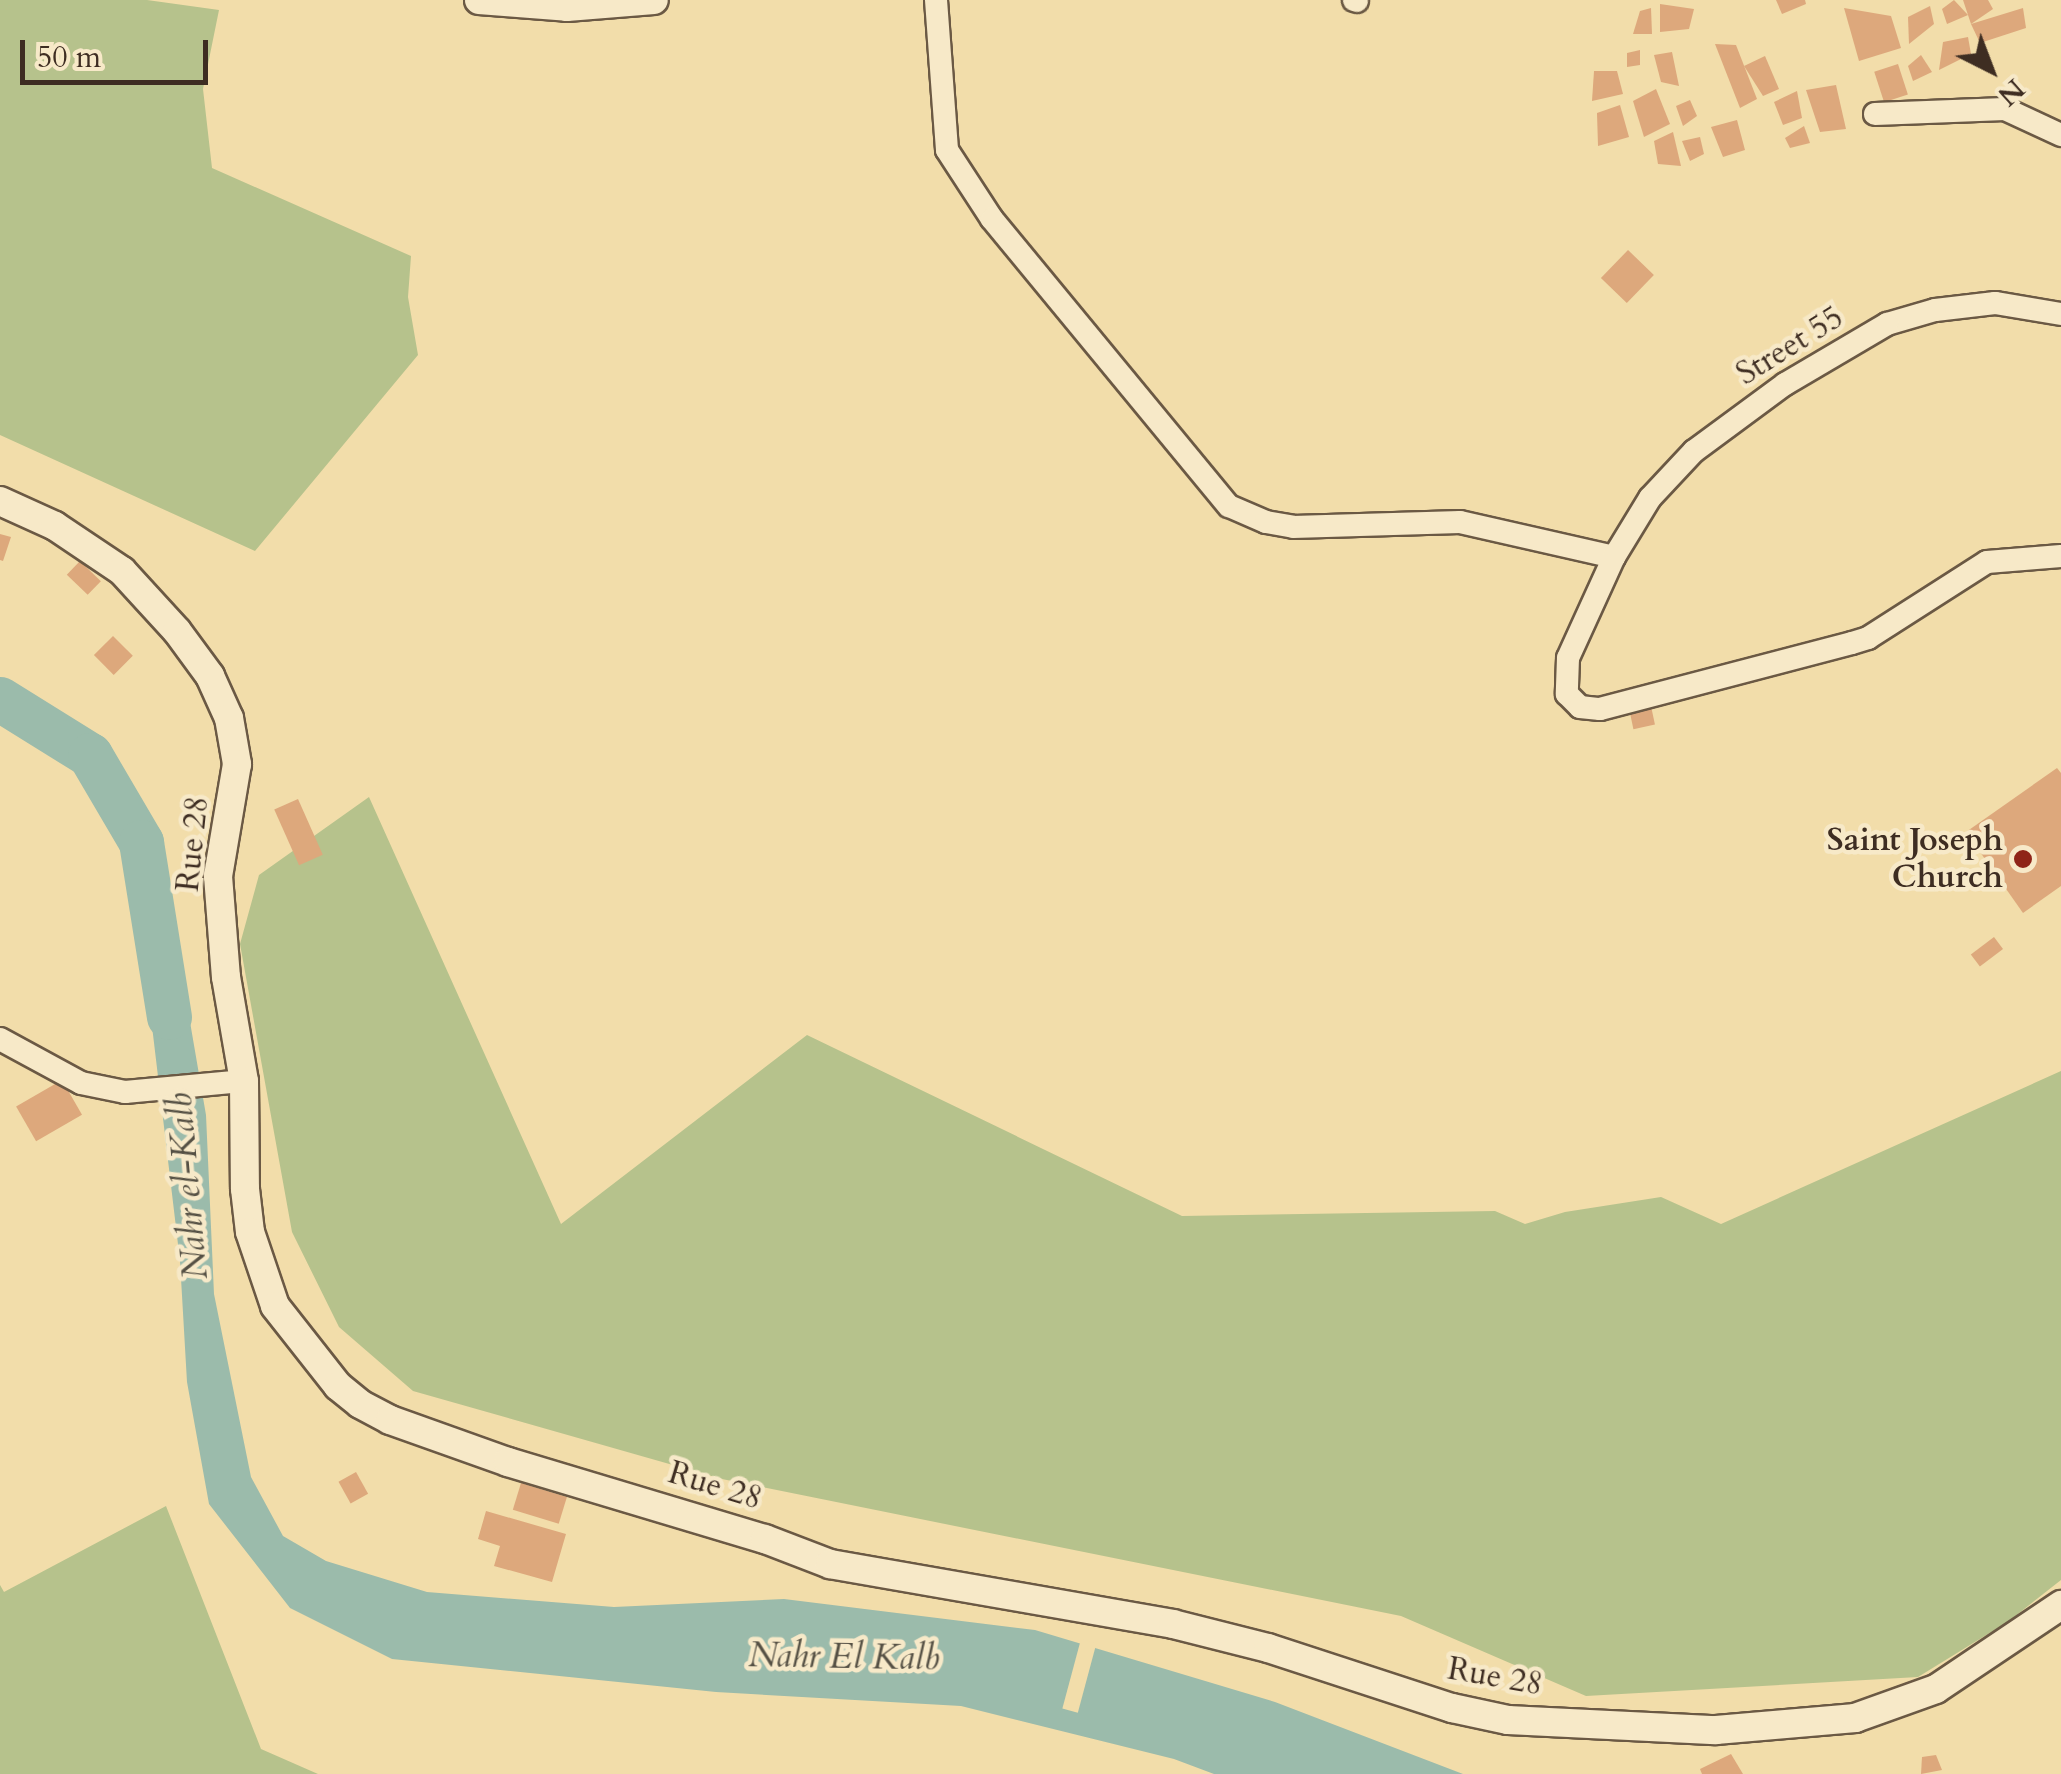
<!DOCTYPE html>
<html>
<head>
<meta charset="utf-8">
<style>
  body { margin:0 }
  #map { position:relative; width:2061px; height:1774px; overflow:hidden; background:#f2ddaa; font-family:Cardo,serif }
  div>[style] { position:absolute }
  .green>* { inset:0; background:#b6c28c }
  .water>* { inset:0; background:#9bbbab }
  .pier>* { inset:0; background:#f2ddaa; transform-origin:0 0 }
  .river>* { height:45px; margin:-22.5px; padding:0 22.5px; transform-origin:22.5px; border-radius:22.5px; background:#9bbbab }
  .building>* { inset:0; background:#dda87c; transform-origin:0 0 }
  .roads { filter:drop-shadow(2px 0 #6b5944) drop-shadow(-2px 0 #6b5944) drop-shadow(0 2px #6b5944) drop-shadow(0 -2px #6b5944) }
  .minor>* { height:22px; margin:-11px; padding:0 11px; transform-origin:11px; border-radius:11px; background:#f7e9c8 }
  .tertiary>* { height:28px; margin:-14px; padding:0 14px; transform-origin:14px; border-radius:14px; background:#f7e9c8 }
  .dots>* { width:28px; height:28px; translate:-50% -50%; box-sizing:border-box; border:5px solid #f7e9c8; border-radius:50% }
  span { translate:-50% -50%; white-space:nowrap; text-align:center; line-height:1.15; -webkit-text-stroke:9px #f7e9c8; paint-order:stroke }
  .street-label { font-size:32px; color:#3e2d22 }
  .poi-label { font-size:32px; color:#3e2d22; font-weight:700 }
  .right { translate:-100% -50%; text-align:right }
  .water-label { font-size:35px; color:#555044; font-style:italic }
  .north { position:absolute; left:1941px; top:20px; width:100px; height:100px; -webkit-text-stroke:8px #f7e9c8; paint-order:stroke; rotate:138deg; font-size:28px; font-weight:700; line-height:40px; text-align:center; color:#3e2d22 }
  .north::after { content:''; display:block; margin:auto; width:35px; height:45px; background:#3e2d22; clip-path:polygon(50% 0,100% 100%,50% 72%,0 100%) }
  .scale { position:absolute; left:20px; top:40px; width:188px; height:45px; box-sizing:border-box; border:5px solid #3e2d22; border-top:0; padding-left:12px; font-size:30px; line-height:35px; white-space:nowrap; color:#3e2d22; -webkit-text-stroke:8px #f7e9c8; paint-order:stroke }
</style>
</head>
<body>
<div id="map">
  <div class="green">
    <i style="clip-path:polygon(0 0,147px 0,219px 10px,203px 89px,212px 168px,411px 256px,408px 297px,418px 355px,255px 551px,0 435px)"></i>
    <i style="clip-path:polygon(369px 797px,561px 1224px,807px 1035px,1182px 1216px,1495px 1211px,1525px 1224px,1565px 1212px,1661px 1197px,1721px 1224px,2061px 1071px,2061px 1580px,2009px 1621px,1918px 1677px,1586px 1696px,1401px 1616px,722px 1479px,413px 1391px,339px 1327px,292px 1232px,240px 944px,259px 875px)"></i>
    <i style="clip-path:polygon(166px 1506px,261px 1749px,318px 1774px,0 1774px,0 1585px,4px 1592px)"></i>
  </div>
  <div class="water">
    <i style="clip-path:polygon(178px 952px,206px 1115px,214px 1294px,251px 1477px,283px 1536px,326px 1561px,427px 1592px,614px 1607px,784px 1599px,1035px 1630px,1275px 1702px,1463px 1774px,1214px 1774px,1174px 1759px,961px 1706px,716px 1692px,392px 1659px,290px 1608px,209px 1504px,187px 1382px,180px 1261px,144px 959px)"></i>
  </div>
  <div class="pier">
    <i style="left:1081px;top:1639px;width:16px;height:72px;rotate:15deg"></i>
  </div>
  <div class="river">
    <i style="left:0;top:699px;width:106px;rotate:31.9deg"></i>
    <i style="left:90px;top:755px;width:101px;rotate:59.6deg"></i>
    <i style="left:141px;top:842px;width:177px;rotate:80.9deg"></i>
  </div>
  <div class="building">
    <i style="clip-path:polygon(1776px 0,1805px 0,1806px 4px,1782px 14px)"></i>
    <i style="clip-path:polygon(1954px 0,1968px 15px,1947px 24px,1942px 9px)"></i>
    <i style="clip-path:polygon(1963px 0,1988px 0,1993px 9px,1971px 24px)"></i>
    <i style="clip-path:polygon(1660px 4px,1694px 9px,1689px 29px,1660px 32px)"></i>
    <i style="clip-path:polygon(1930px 6px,1934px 24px,1909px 44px,1908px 17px)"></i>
    <i style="clip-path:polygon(1651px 8px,1652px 34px,1633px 34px,1640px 11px)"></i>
    <i style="clip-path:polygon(1844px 8px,1891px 16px,1901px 48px,1859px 61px)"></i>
    <i style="clip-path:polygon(2023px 8px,2026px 28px,1980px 43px,1971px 24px)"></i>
    <i style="clip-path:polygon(1968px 37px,1971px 54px,1939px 70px,1943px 42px)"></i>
    <i style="clip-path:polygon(1715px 44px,1736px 45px,1757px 99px,1740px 108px)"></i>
    <i style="clip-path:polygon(1640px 50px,1640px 65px,1627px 67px,1627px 53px)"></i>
    <i style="clip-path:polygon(1672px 52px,1679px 86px,1661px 82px,1654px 55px)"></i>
    <i style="clip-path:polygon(1921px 55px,1932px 72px,1913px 81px,1908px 66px)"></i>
    <i style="clip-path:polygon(1765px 56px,1779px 89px,1763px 96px,1744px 66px)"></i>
    <i style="left:1898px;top:64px;width:32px;height:25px;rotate:72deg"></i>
    <i style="clip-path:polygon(1594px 71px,1617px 71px,1623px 94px,1592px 101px)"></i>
    <i style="clip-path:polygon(1836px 85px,1846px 129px,1820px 132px,1806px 90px)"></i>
    <i style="clip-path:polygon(1656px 89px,1670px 124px,1644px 137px,1633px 101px)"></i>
    <i style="clip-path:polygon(1797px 91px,1802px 118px,1783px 125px,1774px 102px)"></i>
    <i style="clip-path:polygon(1690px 100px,1697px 116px,1683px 126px,1676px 106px)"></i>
    <i style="clip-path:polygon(1620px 105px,1629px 137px,1598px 146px,1597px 113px)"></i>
    <i style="clip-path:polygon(1737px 120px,1745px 150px,1723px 157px,1711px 127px)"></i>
    <i style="clip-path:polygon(1804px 126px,1810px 143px,1790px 148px,1785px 138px)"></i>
    <i style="clip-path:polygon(1673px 132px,1681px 166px,1658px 164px,1654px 141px)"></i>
    <i style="clip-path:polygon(1700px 137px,1704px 154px,1690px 161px,1682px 141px)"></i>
    <i style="left:1628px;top:250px;width:36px;height:39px;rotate:44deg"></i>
    <i style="clip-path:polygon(0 534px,11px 537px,3px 561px,0 560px)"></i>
    <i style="left:80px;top:561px;width:29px;height:19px;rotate:44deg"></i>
    <i style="left:113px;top:636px;width:28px;height:27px;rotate:45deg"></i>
    <i style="left:1651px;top:706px;width:19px;height:22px;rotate:78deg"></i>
    <i style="clip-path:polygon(2057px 768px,2061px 773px,2061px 886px,2023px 913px,1966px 832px)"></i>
    <i style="left:298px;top:799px;width:61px;height:26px;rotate:66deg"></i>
    <i style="left:1994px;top:937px;width:15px;height:29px;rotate:53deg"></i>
    <i style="left:62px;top:1080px;width:40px;height:53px;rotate:60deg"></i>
    <i style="left:356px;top:1472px;width:25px;height:20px;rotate:61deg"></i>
    <i style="left:521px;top:1483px;width:48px;height:28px;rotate:17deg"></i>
    <i style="clip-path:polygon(486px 1511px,566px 1534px,552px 1582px,494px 1566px,500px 1546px,478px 1539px)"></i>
    <i style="clip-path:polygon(1731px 1754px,1743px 1774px,1702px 1774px,1700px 1769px)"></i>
    <i style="clip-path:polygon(1936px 1755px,1942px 1770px,1921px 1774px,1922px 1757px)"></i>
  </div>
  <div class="roads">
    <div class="minor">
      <i style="left:936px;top:0;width:150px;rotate:85.8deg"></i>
      <i style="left:947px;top:150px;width:82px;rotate:56.9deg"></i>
      <i style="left:992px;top:219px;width:372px;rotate:50.5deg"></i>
      <i style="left:1229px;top:506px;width:40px;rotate:23.4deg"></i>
      <i style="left:1266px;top:522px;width:27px;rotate:10deg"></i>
      <i style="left:1293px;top:527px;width:167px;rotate:-1.7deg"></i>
      <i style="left:1460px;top:522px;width:158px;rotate:12.8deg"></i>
      <i style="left:1354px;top:0;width:3px;rotate:18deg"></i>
      <i style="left:1875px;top:114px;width:130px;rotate:-2.2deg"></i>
      <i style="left:2005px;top:109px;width:62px;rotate:24.9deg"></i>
      <i style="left:2061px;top:314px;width:67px;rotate:-170.5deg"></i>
      <i style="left:1995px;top:303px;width:60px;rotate:173.3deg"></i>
      <i style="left:1935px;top:310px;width:50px;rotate:163.7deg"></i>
      <i style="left:1887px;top:324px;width:118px;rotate:149.5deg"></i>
      <i style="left:1785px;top:384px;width:113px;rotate:143.6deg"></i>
      <i style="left:1694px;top:451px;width:64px;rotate:133.1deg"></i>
      <i style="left:1650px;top:498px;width:69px;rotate:121.4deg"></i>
      <i style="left:1614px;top:557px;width:111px;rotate:114.5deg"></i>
      <i style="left:1568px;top:658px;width:36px;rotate:92deg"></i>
      <i style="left:1567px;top:694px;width:18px;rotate:45deg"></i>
      <i style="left:1580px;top:707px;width:20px;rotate:6deg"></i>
      <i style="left:1600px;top:709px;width:260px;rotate:-14.7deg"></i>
      <i style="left:1852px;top:643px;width:17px;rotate:-17deg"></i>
      <i style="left:1868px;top:638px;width:141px;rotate:-32.6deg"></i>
      <i style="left:1987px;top:562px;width:74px;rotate:-4.6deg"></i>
      <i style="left:0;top:1039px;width:92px;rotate:28.5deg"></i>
      <i style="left:81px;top:1083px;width:45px;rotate:11.6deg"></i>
      <i style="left:125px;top:1092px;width:120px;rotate:-5.3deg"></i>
    </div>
    <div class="tertiary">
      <i style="left:479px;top:0;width:88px;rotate:4.5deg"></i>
      <i style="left:567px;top:7px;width:87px;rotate:-4.6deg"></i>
      <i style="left:0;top:501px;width:60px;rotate:24.4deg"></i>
      <i style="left:55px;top:526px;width:81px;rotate:33.9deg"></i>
      <i style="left:122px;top:571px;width:81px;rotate:47.5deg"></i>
      <i style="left:177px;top:631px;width:56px;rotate:53.7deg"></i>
      <i style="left:210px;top:676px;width:46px;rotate:65.7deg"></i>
      <i style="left:229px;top:718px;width:47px;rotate:80.1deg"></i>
      <i style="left:237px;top:764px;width:114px;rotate:99.6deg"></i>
      <i style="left:218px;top:876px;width:101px;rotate:85.5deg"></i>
      <i style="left:226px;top:977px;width:106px;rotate:80.2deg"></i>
      <i style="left:244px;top:1081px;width:108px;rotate:89.5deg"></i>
      <i style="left:245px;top:1189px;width:43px;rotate:83.4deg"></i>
      <i style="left:250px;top:1232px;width:78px;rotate:71.3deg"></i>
      <i style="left:275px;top:1306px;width:102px;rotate:51.8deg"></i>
      <i style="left:338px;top:1386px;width:28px;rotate:39deg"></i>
      <i style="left:360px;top:1404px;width:34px;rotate:28deg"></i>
      <i style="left:390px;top:1420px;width:125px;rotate:19.6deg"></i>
      <i style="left:508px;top:1462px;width:268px;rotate:16.7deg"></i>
      <i style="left:765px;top:1539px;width:70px;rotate:21deg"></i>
      <i style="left:830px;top:1564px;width:348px;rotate:9.9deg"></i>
      <i style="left:1173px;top:1624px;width:98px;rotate:14.2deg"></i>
      <i style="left:1268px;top:1648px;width:194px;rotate:18.1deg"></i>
      <i style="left:1452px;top:1708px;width:57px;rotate:12.1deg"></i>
      <i style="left:1508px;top:1720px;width:208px;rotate:2.8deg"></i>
      <i style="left:1716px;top:1730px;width:140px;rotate:-4.9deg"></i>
      <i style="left:1855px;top:1718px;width:86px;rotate:-19.7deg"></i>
      <i style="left:1936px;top:1689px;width:151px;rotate:-33.9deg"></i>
    </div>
  </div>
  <div class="dots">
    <i style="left:2023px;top:859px;background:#8f2418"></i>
  </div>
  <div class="street-label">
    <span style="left:1790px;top:346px;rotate:-32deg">Street 55</span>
    <span style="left:193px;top:844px;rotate:-84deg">Rue 28</span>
    <span style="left:715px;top:1486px;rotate:17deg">Rue 28</span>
    <span style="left:1495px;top:1677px;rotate:10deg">Rue 28</span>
  </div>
  <div class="poi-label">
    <span class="right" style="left:2003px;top:859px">Saint Joseph<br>Church</span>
  </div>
  <div class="water-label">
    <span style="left:188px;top:1186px;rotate:-95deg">Nahr el-Kalb</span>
    <span style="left:844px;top:1657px;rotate:1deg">Nahr El Kalb</span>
  </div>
  <div class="north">N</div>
  <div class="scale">50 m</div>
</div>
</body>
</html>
